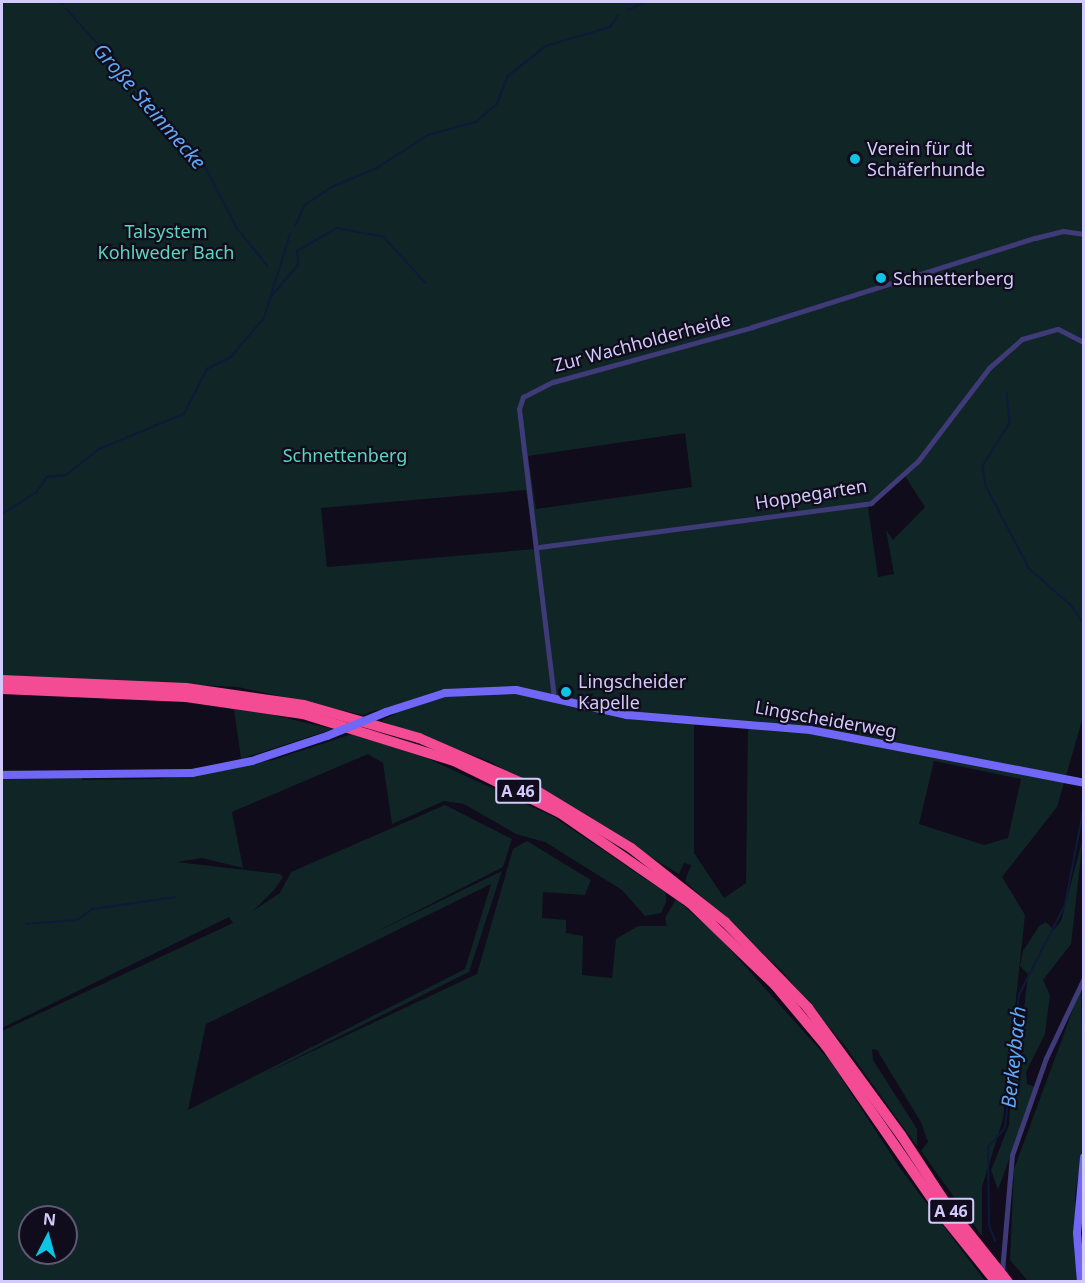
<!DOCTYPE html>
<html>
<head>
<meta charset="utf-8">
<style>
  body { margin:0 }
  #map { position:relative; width:1085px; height:1283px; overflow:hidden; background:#100c1b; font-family:"Noto Sans",sans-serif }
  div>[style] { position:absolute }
  .green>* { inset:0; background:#102525 }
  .stream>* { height:1.5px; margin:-0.75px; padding:0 0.75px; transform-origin:0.75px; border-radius:0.75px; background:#0d1b3a }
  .street>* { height:5px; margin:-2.5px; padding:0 2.5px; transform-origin:2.5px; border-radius:2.5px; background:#3f3a78 }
  .secondary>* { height:8px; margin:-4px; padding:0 4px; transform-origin:4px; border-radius:4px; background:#7167f6 }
  .highway>* { height:10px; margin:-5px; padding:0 5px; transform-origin:5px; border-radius:5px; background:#f44c94 }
  .secondary-bridge>* { height:8px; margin:-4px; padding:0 4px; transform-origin:4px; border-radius:4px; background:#7167f6 }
  .highway-bridge>* { height:10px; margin:-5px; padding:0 5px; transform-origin:5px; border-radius:5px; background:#f44c94 }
  .dots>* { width:16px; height:16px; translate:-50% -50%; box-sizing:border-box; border:3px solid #100c1b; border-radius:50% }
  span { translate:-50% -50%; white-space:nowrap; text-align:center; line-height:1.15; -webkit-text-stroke:4.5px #100c1b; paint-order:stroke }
  .shield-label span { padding:2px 4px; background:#100c1b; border:2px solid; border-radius:4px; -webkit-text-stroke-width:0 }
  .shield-label { font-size:16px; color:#d2cafc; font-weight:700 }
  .poi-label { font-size:18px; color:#d2cafc }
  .left { translate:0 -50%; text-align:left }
  .park-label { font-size:18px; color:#5bd6be }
  .street-label { font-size:18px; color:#d2cafc }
  .water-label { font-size:20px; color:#5ea8f5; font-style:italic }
  .frame { position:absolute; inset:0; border:3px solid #d2cafc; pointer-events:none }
  .north { position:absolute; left:18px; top:1205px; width:60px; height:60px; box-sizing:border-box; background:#100c1b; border:2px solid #5e5875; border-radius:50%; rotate:6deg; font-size:16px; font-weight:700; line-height:24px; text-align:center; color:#d2cafc }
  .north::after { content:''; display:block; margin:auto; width:21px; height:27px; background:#0ec4e4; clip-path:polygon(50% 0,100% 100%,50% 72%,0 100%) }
</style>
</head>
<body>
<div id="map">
  <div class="green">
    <i style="clip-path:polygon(evenodd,2px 2px,1083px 2px,1083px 717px,1057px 807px,1002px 877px,1025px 915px,1003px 1119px,982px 1187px,982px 1236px,921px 1151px,928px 1142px,921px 1122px,877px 1050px,872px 1049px,873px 1060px,917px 1129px,917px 1146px,845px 1046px,781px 970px,685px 881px,691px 865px,684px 863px,679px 874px,491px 762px,381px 721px,395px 714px,376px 710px,363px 715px,238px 687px,2px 675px,2px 2px,685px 433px,692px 487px,536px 509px,528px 456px,685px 433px,2px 2px,905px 476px,925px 507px,893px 540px,886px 530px,894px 574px,878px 577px,868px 507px,905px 476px,2px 2px,526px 490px,535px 549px,327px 567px,321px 508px,526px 490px,2px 2px,694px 725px,748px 727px,746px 883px,724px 898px,694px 853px,694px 725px,2px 2px,934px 761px,1021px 779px,1008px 838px,984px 845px,919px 824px,934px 761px)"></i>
    <i style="clip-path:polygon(234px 709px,264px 713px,333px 729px,241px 759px)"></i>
    <i style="clip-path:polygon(evenodd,352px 734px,429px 759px,554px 817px,666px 893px,666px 902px,661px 913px,645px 916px,622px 890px,545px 842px,516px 834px,464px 804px,444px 801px,392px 824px,383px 763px,368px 754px,232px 812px,243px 868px,202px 858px,177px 862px,280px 874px,283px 877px,275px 889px,253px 911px,280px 893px,291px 872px,445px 805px,512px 839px,503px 867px,374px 933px,502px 871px,469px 972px,264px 1074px,477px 974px,513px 849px,527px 841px,591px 880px,585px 895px,543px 892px,542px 918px,566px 920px,566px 933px,583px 936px,582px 975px,612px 978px,616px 939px,638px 926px,667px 926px,665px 918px,676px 899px,719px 937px,830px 1061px,900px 1168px,985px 1281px,2px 1281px,2px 1031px,233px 923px,229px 917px,2px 1028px,2px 770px,82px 771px,82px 780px,159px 779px,273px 760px,352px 734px,491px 884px,465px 969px,188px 1110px,206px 1024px,491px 884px,352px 734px,30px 1217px,66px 1217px,66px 1253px,30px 1253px,30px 1217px)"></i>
    <i style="clip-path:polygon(1083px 838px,1071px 944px,1043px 980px,1050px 995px,1045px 1034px,1026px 1072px,1027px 1084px,1035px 1087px,998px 1190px,991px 1170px,1009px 1125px,1012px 1069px,1020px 1045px,1028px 974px,1020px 966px,1023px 951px,1039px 926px,1046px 922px,1054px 930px,1061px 921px)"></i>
    <i style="clip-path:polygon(1081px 988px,1084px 1138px,1075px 1196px,1078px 1281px,1028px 1281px,1010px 1260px,1014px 1169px)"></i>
  </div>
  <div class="stream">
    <i style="left:60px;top:2px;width:4px;rotate:34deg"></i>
    <i style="left:67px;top:9px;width:209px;rotate:48.7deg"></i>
    <i style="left:205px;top:166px;width:70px;rotate:62.7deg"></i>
    <i style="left:237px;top:228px;width:49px;rotate:50.8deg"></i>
    <i style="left:628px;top:10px;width:20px;rotate:-24deg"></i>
    <i style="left:295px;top:226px;width:23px;rotate:-65deg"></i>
    <i style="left:305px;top:205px;width:32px;rotate:-34deg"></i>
    <i style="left:332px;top:187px;width:49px;rotate:-22.9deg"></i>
    <i style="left:377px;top:168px;width:61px;rotate:-32.9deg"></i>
    <i style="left:428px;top:135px;width:50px;rotate:-15.2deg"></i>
    <i style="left:476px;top:122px;width:28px;rotate:-41deg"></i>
    <i style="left:497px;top:104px;width:30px;rotate:-69deg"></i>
    <i style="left:508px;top:76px;width:48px;rotate:-38.3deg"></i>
    <i style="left:546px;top:46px;width:67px;rotate:-16.5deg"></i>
    <i style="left:610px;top:27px;width:14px;rotate:-54deg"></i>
    <i style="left:270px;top:298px;width:43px;rotate:-49.7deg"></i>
    <i style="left:298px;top:265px;width:14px;rotate:-94deg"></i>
    <i style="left:297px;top:251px;width:46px;rotate:-29.9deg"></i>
    <i style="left:337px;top:228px;width:48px;rotate:10.8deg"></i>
    <i style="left:384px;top:237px;width:62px;rotate:47.6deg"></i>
    <i style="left:1007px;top:393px;width:30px;rotate:84deg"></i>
    <i style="left:1010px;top:423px;width:51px;rotate:122.1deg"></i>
    <i style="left:983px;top:466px;width:20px;rotate:81deg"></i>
    <i style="left:986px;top:486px;width:93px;rotate:62.3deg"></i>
    <i style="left:1029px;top:568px;width:57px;rotate:41.5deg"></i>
    <i style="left:1072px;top:606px;width:22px;rotate:56deg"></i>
    <i style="left:2px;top:514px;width:40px;rotate:-32deg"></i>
    <i style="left:36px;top:493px;width:19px;rotate:-55deg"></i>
    <i style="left:47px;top:477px;width:19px;rotate:-6deg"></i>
    <i style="left:66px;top:475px;width:42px;rotate:-38.2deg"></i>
    <i style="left:99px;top:449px;width:92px;rotate:-22.4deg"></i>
    <i style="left:184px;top:414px;width:51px;rotate:-62.9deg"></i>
    <i style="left:207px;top:369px;width:27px;rotate:-27deg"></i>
    <i style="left:231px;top:357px;width:51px;rotate:-49.8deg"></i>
    <i style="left:264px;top:318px;width:88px;rotate:-72.8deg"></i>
    <i style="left:26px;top:924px;width:51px;rotate:-4.5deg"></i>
    <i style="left:77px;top:920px;width:19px;rotate:-35deg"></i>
    <i style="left:93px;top:909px;width:83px;rotate:-8.3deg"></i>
    <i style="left:995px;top:1241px;width:17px;rotate:-111deg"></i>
    <i style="left:989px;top:1225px;width:78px;rotate:-90.7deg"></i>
    <i style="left:988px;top:1147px;width:25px;rotate:-48deg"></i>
    <i style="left:1005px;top:1128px;width:134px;rotate:-84deg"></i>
    <i style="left:1019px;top:995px;width:101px;rotate:-62.9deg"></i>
    <i style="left:1065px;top:905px;width:101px;rotate:-79.1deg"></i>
    <i style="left:1005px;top:1264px;width:9px;rotate:72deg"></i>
  </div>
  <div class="street">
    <i style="left:539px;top:547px;width:335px;rotate:-7.5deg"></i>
    <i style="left:871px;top:503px;width:63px;rotate:-41.8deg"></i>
    <i style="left:918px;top:461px;width:117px;rotate:-52.6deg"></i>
    <i style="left:989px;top:368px;width:44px;rotate:-41.3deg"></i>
    <i style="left:1022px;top:339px;width:37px;rotate:-16deg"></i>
    <i style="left:1058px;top:329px;width:29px;rotate:27deg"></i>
    <i style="left:554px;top:698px;width:291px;rotate:-96.9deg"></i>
    <i style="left:519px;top:409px;width:13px;rotate:-72deg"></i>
    <i style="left:523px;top:397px;width:34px;rotate:-27deg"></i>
    <i style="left:553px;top:382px;width:206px;rotate:-15.4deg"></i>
    <i style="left:752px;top:327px;width:297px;rotate:-17.5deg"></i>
    <i style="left:1035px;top:238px;width:29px;rotate:-14deg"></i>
    <i style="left:1063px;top:231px;width:21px;rotate:8deg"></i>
    <i style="left:1002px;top:1271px;width:116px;rotate:-85.1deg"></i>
    <i style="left:1012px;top:1155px;width:103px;rotate:-70.7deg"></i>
    <i style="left:1046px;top:1058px;width:89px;rotate:-64.6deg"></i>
  </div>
  <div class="secondary">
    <i style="left:386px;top:712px;width:62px;rotate:-17.9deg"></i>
    <i style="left:445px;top:693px;width:71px;rotate:-2.4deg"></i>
    <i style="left:516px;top:690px;width:114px;rotate:12.7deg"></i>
    <i style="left:627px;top:715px;width:184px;rotate:4.7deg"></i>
    <i style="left:810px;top:730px;width:279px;rotate:10.9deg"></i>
    <i style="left:2px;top:775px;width:190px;rotate:-0.6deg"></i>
    <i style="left:192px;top:773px;width:61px;rotate:-11.3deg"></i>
    <i style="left:252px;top:761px;width:79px;rotate:-18.4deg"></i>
    <i style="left:1081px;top:1282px;width:49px;rotate:-94.7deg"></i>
    <i style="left:1077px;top:1233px;width:76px;rotate:-84.7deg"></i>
  </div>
  <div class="highway">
    <i style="left:2px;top:680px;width:184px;rotate:2.5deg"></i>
    <i style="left:186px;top:688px;width:119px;rotate:8.2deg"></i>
    <i style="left:304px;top:705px;width:120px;rotate:16deg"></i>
    <i style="left:419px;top:738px;width:120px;rotate:23.6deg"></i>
    <i style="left:529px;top:786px;width:119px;rotate:31.3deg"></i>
    <i style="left:631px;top:848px;width:120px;rotate:38.2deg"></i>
    <i style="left:725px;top:922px;width:120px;rotate:46deg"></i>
    <i style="left:808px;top:1008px;width:157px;rotate:53.8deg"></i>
    <i style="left:2px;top:689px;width:184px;rotate:2.5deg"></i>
    <i style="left:186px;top:697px;width:118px;rotate:8.3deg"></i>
    <i style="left:303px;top:714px;width:158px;rotate:17.3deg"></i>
    <i style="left:454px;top:761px;width:118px;rotate:26.1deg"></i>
    <i style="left:560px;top:813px;width:158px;rotate:34.7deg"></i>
    <i style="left:690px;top:903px;width:118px;rotate:44deg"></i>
    <i style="left:775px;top:985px;width:80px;rotate:50.1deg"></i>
    <i style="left:826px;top:1046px;width:214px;rotate:55.3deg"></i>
    <i style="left:948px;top:1222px;width:77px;rotate:51.3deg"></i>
  </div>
  <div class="secondary-bridge">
    <i style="left:327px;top:736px;width:64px;rotate:-22.1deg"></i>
  </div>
  <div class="highway-bridge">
    <i style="left:901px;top:1135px;width:87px;rotate:56.7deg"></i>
    <i style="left:949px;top:1208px;width:95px;rotate:51.4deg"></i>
  </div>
  <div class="dots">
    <i style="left:855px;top:159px;background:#0ec4e4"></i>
    <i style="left:881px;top:278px;background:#0ec4e4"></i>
    <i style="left:566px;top:692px;background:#0ec4e4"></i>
  </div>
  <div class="shield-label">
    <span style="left:518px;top:791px">A 46</span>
    <span style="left:951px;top:1211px">A 46</span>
  </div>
  <div class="poi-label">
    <span class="left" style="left:867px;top:159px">Verein für dt<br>Schäferhunde</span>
    <span class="left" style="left:893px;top:278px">Schnetterberg</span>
    <span class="left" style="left:578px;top:692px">Lingscheider<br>Kapelle</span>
  </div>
  <div class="park-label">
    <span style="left:166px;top:242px">Talsystem<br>Kohlweder Bach</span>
    <span style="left:345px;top:455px">Schnettenberg</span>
  </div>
  <div class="street-label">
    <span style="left:642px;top:342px;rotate:-15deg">Zur Wachholderheide</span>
    <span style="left:811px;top:494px;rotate:-9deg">Hoppegarten</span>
    <span style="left:826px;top:719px;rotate:10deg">Lingscheiderweg</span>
  </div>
  <div class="water-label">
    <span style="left:150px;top:106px;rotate:49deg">Große Steinmecke</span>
    <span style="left:1013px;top:1057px;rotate:-84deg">Berkeybach</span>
  </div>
  <div class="frame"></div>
  <div class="north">N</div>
</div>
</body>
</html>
